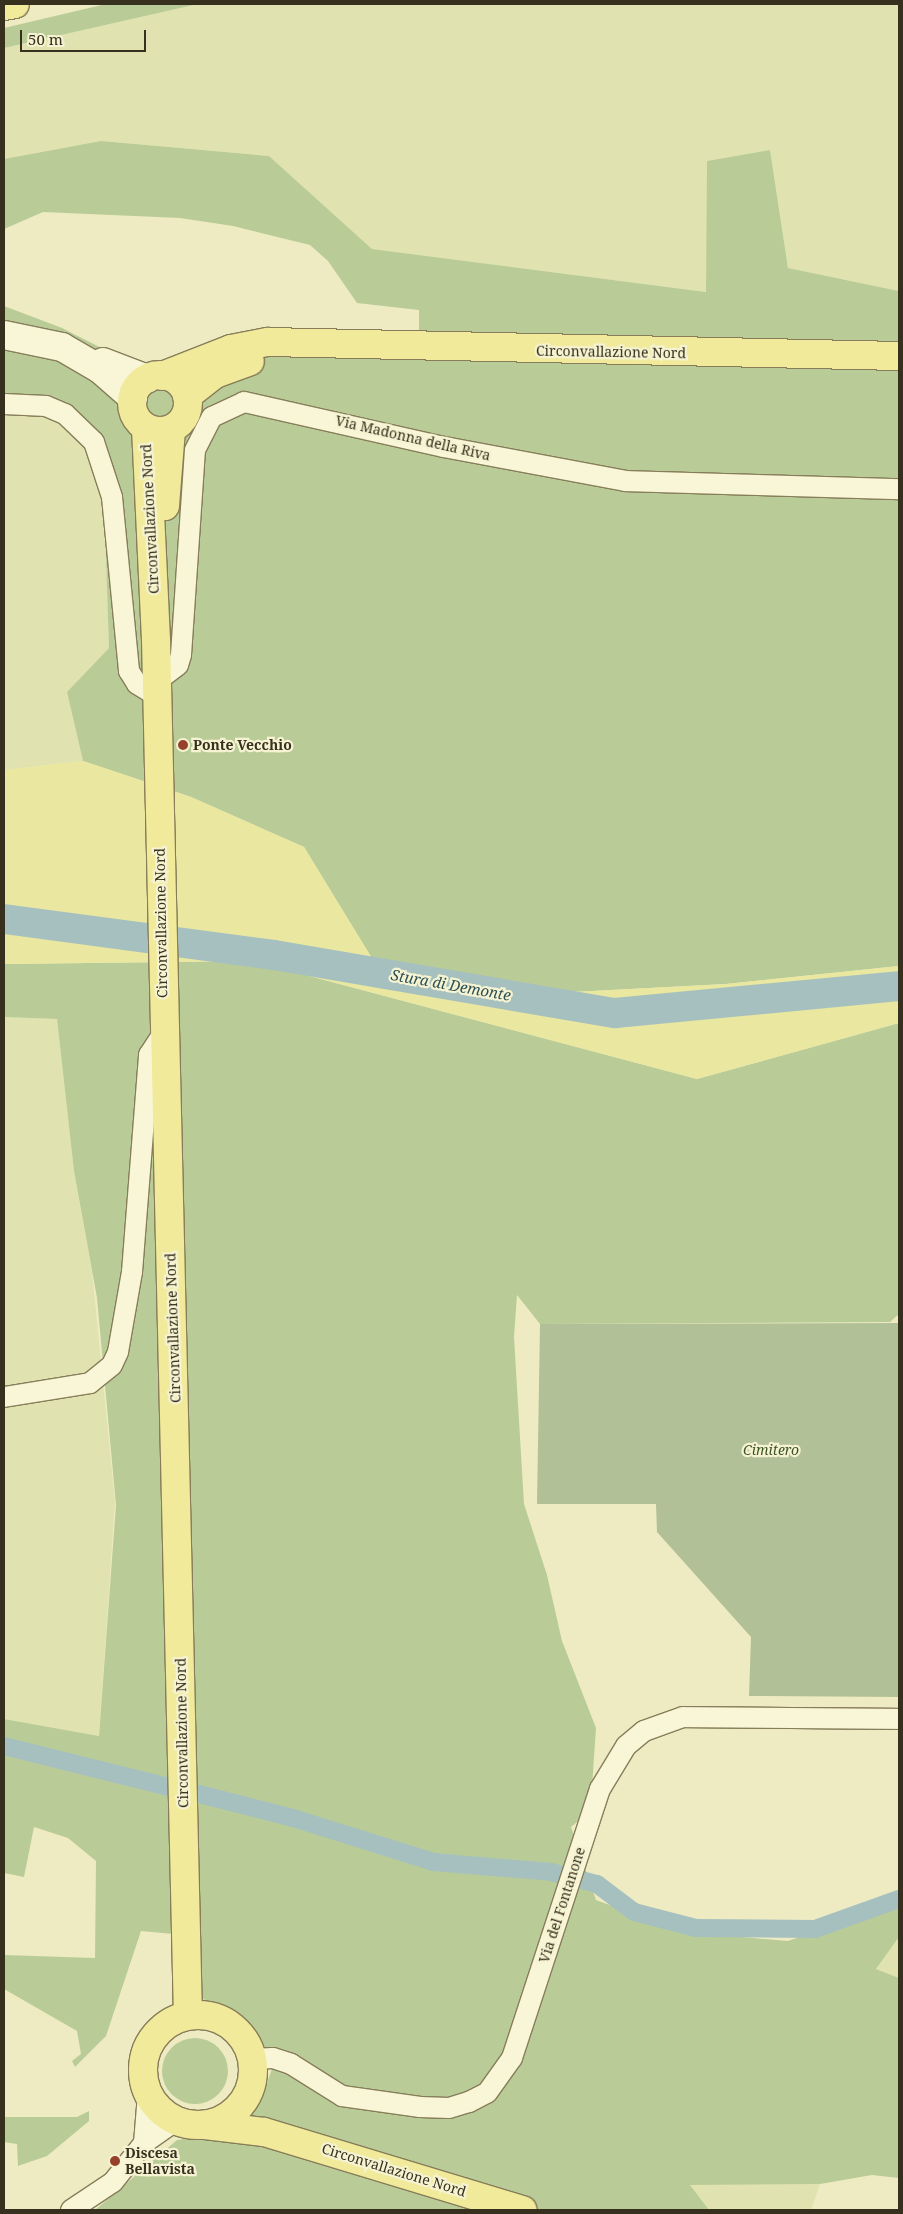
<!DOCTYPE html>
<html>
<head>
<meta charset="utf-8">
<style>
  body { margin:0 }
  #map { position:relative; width:903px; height:2214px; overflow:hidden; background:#eeebc2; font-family:"Noto Serif",serif }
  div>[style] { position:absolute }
  .farmland>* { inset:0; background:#e0e3b0 }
  .green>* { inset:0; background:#b9cc97 }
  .round { border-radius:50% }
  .sand>* { inset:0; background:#e9e7a0 }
  .cemetery>* { inset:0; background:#b1c096 }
  .canal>* { height:18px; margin:-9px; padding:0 9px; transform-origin:9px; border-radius:9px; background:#a5c0bf }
  .river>* { height:30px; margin:-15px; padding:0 15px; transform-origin:15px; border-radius:15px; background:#a5c0bf }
  .roads { filter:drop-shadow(1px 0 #877d5a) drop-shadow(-1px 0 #877d5a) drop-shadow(0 1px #877d5a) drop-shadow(0 -1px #877d5a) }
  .street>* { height:20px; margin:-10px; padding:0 10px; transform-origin:10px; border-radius:10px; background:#f8f6d6 }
  .secondary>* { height:28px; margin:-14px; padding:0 14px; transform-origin:14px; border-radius:14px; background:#f8f6d6 }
  .primary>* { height:28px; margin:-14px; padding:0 14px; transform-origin:14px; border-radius:14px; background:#f1ea9a }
  .primary>.ring { margin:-14px; padding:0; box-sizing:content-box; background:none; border:28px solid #f1ea9a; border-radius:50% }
  .dots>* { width:14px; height:14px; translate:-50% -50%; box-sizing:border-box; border:2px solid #f5f3d2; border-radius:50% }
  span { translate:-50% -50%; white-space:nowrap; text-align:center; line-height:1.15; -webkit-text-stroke:4.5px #f5f3d2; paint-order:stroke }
  .street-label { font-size:14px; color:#37301e }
  .poi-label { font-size:14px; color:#37301e; font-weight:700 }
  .left { translate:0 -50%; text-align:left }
  .park-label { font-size:14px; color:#3d5424; font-style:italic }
  .water-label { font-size:15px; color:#2d5057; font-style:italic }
  .frame { position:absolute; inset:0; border:5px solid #37301e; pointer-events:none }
  .scale { position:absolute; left:20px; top:30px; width:126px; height:22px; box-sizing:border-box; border:2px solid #37301e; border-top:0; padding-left:6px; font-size:15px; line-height:18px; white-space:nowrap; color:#37301e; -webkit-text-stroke:4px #f5f3d2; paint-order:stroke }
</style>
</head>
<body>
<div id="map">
  <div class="farmland">
    <i style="clip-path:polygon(198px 4px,899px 4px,899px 291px,788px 268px,770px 150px,707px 161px,707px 292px,372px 249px,269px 156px,101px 141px,4px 159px,4px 48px)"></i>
    <i style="clip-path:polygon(42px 400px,102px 438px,109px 648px,67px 692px,83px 761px,4px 770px,4px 402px)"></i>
    <i style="clip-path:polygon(4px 1017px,57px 1019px,74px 1171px,92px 1272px,115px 1501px,99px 1736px,4px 1719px)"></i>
    <i style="clip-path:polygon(899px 1937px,899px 1978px,876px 1969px)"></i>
    <i style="clip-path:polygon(820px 2184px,811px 2210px,709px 2210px,689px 2185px)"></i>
  </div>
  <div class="green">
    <i style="clip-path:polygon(106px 4px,198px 4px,4px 48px,4px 28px)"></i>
    <i style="clip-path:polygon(101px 141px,269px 156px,372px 249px,706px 292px,707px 161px,770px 150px,788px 268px,899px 291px,899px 966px,726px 984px,573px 992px,373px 960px,304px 847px,191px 797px,83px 761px,67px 692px,109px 648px,102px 438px,80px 415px,4px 402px,4px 306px,62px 328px,135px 365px,164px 367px,419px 336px,419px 310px,357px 303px,328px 261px,310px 245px,233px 226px,180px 218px,43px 212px,4px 229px,4px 159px)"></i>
    <i style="clip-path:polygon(253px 961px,697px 1079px,899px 1023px,899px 1314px,890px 1322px,540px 1324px,517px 1295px,514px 1337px,524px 1504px,547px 1575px,562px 1641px,596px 1728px,592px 1787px,583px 1817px,571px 1827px,596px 1900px,683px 1932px,788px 1941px,899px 1903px,899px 1937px,876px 1969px,899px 1978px,899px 2178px,872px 2175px,820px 2184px,690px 2185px,709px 2210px,95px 2210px,177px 2140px,228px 2133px,259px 2105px,272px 2069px,256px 2041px,201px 1997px,173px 1934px,141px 1931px,106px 2036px,75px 2067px,72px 2061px,81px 2054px,77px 2031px,4px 1989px,4px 1955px,95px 1958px,96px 1861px,68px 1838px,34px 1827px,24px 1877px,4px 1873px,4px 1719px,99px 1736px,116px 1505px,97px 1298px,74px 1171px,57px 1019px,4px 1017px,4px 964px)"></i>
    <i class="round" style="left:162px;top:2038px;width:66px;height:66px"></i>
    <i style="clip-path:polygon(89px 2111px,89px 2121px,47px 2156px,18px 2166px,17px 2144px,4px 2142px,4px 2117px,77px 2117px)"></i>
  </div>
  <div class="sand">
    <i style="clip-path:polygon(83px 761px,191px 797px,304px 847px,373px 960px,573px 992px,726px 984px,899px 966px,899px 1023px,697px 1079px,253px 961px,4px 964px,4px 770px)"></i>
  </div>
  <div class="cemetery">
    <i style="clip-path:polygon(899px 1323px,899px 1697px,749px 1696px,751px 1637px,657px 1532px,656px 1504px,537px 1504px,540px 1324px)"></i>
  </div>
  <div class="canal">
    <i style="left:4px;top:1746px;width:174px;rotate:14deg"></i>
    <i style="left:199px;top:1794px;width:97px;rotate:14.3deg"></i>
    <i style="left:293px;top:1818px;width:147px;rotate:17.4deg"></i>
    <i style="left:433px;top:1862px;width:118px;rotate:4.8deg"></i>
    <i style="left:551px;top:1872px;width:48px;rotate:14.6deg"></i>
    <i style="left:597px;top:1884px;width:46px;rotate:37.1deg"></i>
    <i style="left:634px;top:1912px;width:64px;rotate:14.5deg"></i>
    <i style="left:696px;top:1928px;width:119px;rotate:0.5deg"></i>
    <i style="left:815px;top:1929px;width:89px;rotate:-19.7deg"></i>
  </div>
  <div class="river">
    <i style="left:4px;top:919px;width:272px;rotate:7.6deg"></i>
    <i style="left:274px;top:955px;width:346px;rotate:9.7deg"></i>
    <i style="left:615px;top:1013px;width:285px;rotate:-5.4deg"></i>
  </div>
  <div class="roads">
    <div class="street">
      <i style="left:4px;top:404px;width:42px;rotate:2.7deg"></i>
      <i style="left:46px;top:406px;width:21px;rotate:23deg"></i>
      <i style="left:65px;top:414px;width:40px;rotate:44deg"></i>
      <i style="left:94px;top:442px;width:58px;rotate:71.9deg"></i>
      <i style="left:112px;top:497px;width:175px;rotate:84.4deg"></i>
      <i style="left:129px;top:671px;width:15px;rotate:58deg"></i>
      <i style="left:137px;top:684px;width:23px;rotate:31deg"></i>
      <i style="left:157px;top:681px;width:26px;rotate:-37deg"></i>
      <i style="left:178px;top:665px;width:10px;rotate:-73deg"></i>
      <i style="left:181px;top:655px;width:205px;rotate:-86.1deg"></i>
      <i style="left:195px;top:450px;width:37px;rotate:-63deg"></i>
      <i style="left:212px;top:417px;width:35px;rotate:-25deg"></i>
      <i style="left:244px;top:402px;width:205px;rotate:12.7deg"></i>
      <i style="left:444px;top:447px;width:184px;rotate:10.6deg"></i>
      <i style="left:625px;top:481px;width:274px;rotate:1.7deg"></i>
      <i style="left:4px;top:1397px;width:87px;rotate:-9.2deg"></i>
      <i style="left:90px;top:1383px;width:28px;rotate:-39deg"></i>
      <i style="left:112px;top:1365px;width:14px;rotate:-65deg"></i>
      <i style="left:118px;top:1352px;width:81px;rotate:-80.1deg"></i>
      <i style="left:132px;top:1272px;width:218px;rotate:-85.5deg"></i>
      <i style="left:149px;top:1055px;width:27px;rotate:-57deg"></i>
      <i style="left:252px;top:2059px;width:21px;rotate:-3deg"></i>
      <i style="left:273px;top:2058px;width:19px;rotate:18deg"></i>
      <i style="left:291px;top:2064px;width:60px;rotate:32.1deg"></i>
      <i style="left:342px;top:2096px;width:79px;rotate:8deg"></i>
      <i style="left:420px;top:2107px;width:29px;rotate:2deg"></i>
      <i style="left:449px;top:2108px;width:21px;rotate:-17deg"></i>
      <i style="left:469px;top:2102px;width:20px;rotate:-27deg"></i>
      <i style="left:487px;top:2093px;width:43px;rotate:-54.5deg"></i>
      <i style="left:512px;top:2058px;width:283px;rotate:-71.9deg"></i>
      <i style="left:600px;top:1789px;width:50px;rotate:-58.8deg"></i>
      <i style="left:626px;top:1746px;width:23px;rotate:-40deg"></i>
      <i style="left:644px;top:1731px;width:41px;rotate:-19.7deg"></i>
      <i style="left:683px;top:1717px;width:216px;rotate:0.5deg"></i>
      <i style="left:144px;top:2143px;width:49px;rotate:-85.3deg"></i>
      <i style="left:71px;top:2210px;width:50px;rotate:-33.7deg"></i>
      <i style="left:113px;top:2182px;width:50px;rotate:-51.5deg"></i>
      <i style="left:144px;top:2143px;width:39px;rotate:-35deg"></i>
    </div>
    <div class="secondary">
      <i style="left:4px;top:335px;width:59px;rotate:11.7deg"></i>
      <i style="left:62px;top:347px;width:44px;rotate:30.1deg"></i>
      <i style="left:100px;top:369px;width:44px;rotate:41.3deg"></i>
      <i style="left:103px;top:362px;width:47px;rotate:21.1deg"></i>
    </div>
    <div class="primary">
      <i style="left:4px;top:6px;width:11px;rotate:-10deg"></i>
      <i class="ring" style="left:132px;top:375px;width:28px;height:28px"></i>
      <i style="left:162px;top:376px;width:74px;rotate:-21.4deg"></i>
      <i style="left:231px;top:349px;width:38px;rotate:-11deg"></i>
      <i style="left:268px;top:342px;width:631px;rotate:1.27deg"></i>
      <i style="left:187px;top:396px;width:36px;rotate:-38deg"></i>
      <i style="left:215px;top:374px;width:37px;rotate:-20deg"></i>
      <i style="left:146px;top:428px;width:212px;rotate:87.3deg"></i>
      <i style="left:156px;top:640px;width:1376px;rotate:88.67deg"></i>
      <i style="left:165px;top:506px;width:77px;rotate:-85.5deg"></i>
      <i class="ring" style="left:143px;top:2015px;width:82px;height:82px"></i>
      <i style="left:205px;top:2125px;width:59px;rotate:6.8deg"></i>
      <i style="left:264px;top:2132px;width:270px;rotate:16.8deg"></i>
    </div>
  </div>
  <div class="dots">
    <i style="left:183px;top:745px;background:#96422a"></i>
    <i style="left:115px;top:2161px;background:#96422a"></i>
  </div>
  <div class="street-label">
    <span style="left:611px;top:352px;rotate:1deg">Circonvallazione Nord</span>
    <span style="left:413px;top:438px;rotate:13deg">Via Madonna della Riva</span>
    <span style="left:150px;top:519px;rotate:-93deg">Circonvallazione Nord</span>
    <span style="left:161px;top:923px;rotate:-91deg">Circonvallazione Nord</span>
    <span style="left:173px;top:1328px;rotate:-92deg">Circonvallazione Nord</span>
    <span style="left:182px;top:1733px;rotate:-91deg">Circonvallazione Nord</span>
    <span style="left:562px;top:1905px;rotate:-72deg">Via del Fontanone</span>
    <span style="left:394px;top:2170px;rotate:17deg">Circonvallazione Nord</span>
  </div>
  <div class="poi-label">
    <span class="left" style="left:193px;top:745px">Ponte Vecchio</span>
    <span class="left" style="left:125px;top:2161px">Discesa<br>Bellavista</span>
  </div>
  <div class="park-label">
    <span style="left:771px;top:1450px">Cimitero</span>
  </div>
  <div class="water-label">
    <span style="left:451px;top:985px;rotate:10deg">Stura di Demonte</span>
  </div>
  <div class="frame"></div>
  <div class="scale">50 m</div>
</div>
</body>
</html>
